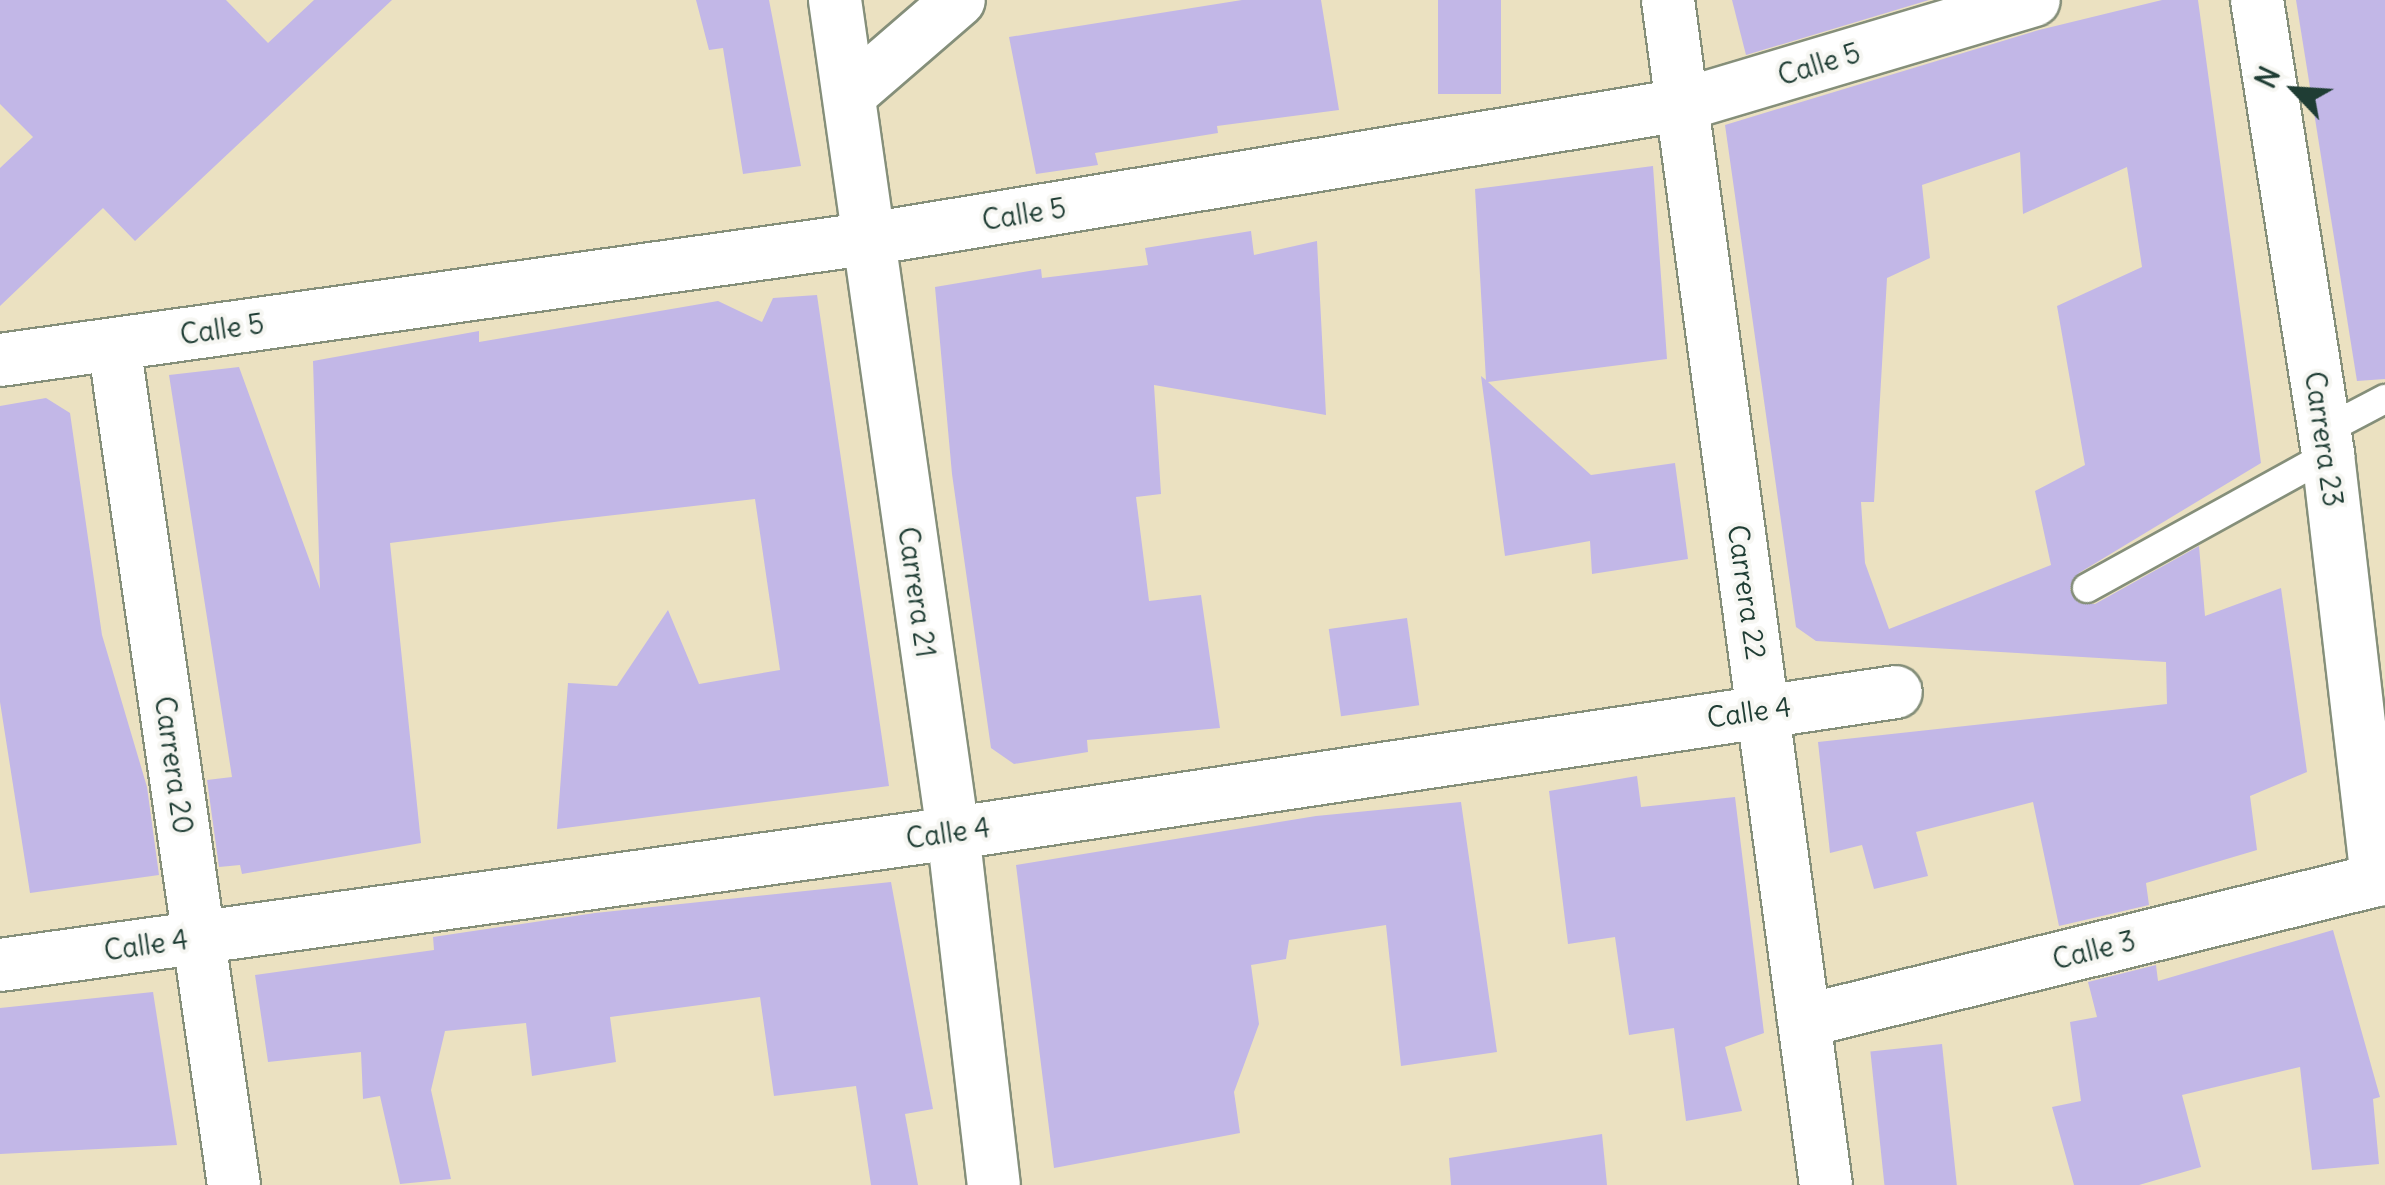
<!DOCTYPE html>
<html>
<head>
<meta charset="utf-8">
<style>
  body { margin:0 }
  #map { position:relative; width:2385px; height:1185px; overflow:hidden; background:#ebe1c1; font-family:Delius,sans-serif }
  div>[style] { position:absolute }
  .building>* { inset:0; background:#c2b7e7; transform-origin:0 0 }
  .roads { filter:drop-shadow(2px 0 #858f7a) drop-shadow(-2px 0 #858f7a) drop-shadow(0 2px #858f7a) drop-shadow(0 -2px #858f7a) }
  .lane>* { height:28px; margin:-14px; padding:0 14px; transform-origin:14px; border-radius:14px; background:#fff }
  .street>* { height:52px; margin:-26px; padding:0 26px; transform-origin:26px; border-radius:26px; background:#fff }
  span { translate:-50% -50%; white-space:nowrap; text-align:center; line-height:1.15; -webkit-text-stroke:8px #f6f6f2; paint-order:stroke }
  .street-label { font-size:28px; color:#1f3d34 }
  .north { position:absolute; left:2245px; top:40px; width:100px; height:100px; -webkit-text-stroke:8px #f6f6f2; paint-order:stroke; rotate:295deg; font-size:28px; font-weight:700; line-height:40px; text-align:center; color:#1f3d34 }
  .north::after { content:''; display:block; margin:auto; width:35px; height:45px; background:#1f3d34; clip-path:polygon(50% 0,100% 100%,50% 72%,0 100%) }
</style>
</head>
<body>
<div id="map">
  <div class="building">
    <i style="clip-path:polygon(0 0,226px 0,268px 43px,314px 0,392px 0,135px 241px,103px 208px,0 306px,0 168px,33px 137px,0 104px)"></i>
    <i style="clip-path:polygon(696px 0,769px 0,801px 166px,743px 174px,723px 48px,709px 50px)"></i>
    <i style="clip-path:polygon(1242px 0,1321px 0,1339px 110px,1217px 126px,1218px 133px,1095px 153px,1098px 165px,1036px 174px,1009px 37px)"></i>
    <i style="left:1438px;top:0;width:63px;height:94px"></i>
    <i style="clip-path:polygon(1732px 0,1929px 0,1746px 55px)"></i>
    <i style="clip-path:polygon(evenodd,2162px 0,2198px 0,2261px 463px,2079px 573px,2070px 589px,2079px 603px,2095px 604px,2199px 546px,2205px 616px,2281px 588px,2307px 772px,2250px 796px,2257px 850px,2146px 883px,2149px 905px,2059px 926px,2033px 802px,1916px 832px,1928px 876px,1874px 889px,1862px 845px,1830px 853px,1818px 742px,2167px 704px,2166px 662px,1816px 641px,1796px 627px,1725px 125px,2039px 30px,2162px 0,2020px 152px,2023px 214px,2127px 167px,2142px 267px,2057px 306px,2085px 465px,2035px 491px,2051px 565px,1889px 629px,1865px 563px,1861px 502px,1874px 502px,1887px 278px,1930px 258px,1922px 185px,2020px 152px)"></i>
    <i style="clip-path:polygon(2296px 0,2385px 0,2385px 379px,2357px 381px)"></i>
    <i style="clip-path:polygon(1653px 166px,1667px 359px,1488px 382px,1591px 475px,1675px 463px,1688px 559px,1592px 574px,1590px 541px,1505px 556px,1481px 376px,1486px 380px,1475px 189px)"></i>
    <i style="clip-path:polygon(1251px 231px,1254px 255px,1317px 241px,1326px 415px,1154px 385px,1161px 494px,1136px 497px,1149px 601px,1201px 595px,1220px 728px,1087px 740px,1088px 752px,1014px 764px,991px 748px,952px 474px,935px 287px,1041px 269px,1042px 278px,1148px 265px,1145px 248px)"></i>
    <i style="clip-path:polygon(817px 295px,889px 786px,557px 829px,568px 683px,617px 686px,668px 610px,699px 684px,780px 670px,755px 499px,562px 521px,390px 543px,421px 843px,242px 874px,240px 865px,219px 867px,207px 780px,232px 777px,169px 375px,239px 367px,320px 589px,313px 361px,479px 331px,479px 342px,718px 301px,762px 322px,773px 298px)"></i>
    <i style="clip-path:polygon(46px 398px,70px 413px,102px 635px,147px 787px,159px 875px,30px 893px,0 702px,0 406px)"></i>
    <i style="left:1407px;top:618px;width:88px;height:79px;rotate:82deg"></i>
    <i style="clip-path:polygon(1637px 776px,1641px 807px,1735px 797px,1764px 1033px,1725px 1047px,1742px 1111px,1686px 1121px,1674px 1028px,1629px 1035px,1615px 937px,1568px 944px,1549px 791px)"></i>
    <i style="clip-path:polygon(1461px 802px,1497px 1052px,1401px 1066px,1386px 925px,1289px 940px,1286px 959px,1251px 965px,1259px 1024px,1234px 1092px,1240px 1133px,1054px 1168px,1016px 865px,1316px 816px)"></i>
    <i style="clip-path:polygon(891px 882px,933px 1109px,905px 1114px,918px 1185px,871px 1185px,856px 1086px,774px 1096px,760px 997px,610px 1017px,616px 1062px,532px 1076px,526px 1023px,445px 1031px,431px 1090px,451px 1179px,400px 1184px,380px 1096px,363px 1099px,361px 1052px,268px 1062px,255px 975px,434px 950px,433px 937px,595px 913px)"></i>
    <i style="clip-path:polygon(2333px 930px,2380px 1097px,2373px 1099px,2379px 1164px,2312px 1170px,2300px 1067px,2182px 1095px,2201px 1167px,2139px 1185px,2074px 1185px,2052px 1107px,2081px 1101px,2070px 1022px,2097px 1017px,2088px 982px,2156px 965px,2158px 981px)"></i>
    <i style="clip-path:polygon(153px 992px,177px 1145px,0 1154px,0 1008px)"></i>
    <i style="left:1942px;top:1044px;width:142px;height:72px;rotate:84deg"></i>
    <i style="clip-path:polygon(1602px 1134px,1607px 1185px,1451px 1185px,1449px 1158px)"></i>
  </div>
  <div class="roads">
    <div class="lane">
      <i style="left:2324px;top:431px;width:69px;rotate:-27.7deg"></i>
      <i style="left:2087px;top:588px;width:275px;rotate:-28.9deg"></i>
    </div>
    <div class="street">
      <i style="left:835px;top:0;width:840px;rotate:81.93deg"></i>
      <i style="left:953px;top:832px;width:355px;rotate:83.4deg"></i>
      <i style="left:1668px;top:0;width:1195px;rotate:82.41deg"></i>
      <i style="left:2257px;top:0;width:461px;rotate:81.1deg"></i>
      <i style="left:2328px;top:455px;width:428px;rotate:83.4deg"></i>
      <i style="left:849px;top:95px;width:145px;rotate:-40.8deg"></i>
      <i style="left:114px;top:344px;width:850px;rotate:81.88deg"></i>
      <i style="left:0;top:360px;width:896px;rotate:-7.96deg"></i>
      <i style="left:887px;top:236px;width:806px;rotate:-9.36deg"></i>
      <i style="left:1682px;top:105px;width:367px;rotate:-16.6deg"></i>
      <i style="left:0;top:965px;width:984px;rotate:-7.88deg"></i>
      <i style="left:975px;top:830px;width:931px;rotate:-8.52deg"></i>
      <i style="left:1804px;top:1021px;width:598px;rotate:-13.83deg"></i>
    </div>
  </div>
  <div class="street-label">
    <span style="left:1819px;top:64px;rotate:-17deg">Calle 5</span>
    <span style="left:1024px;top:214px;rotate:-9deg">Calle 5</span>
    <span style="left:222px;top:329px;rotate:-8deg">Calle 5</span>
    <span style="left:2324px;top:439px;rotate:82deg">Carrera 23</span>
    <span style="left:917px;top:592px;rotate:82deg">Carrera 21</span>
    <span style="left:1747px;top:592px;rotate:82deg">Carrera 22</span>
    <span style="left:1749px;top:712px;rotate:-8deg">Calle 4</span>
    <span style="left:174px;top:765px;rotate:82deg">Carrera 20</span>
    <span style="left:948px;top:833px;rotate:-8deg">Calle 4</span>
    <span style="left:146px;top:945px;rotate:-8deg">Calle 4</span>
    <span style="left:2094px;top:950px;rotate:-14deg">Calle 3</span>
  </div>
  <div class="north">N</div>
</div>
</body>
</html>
